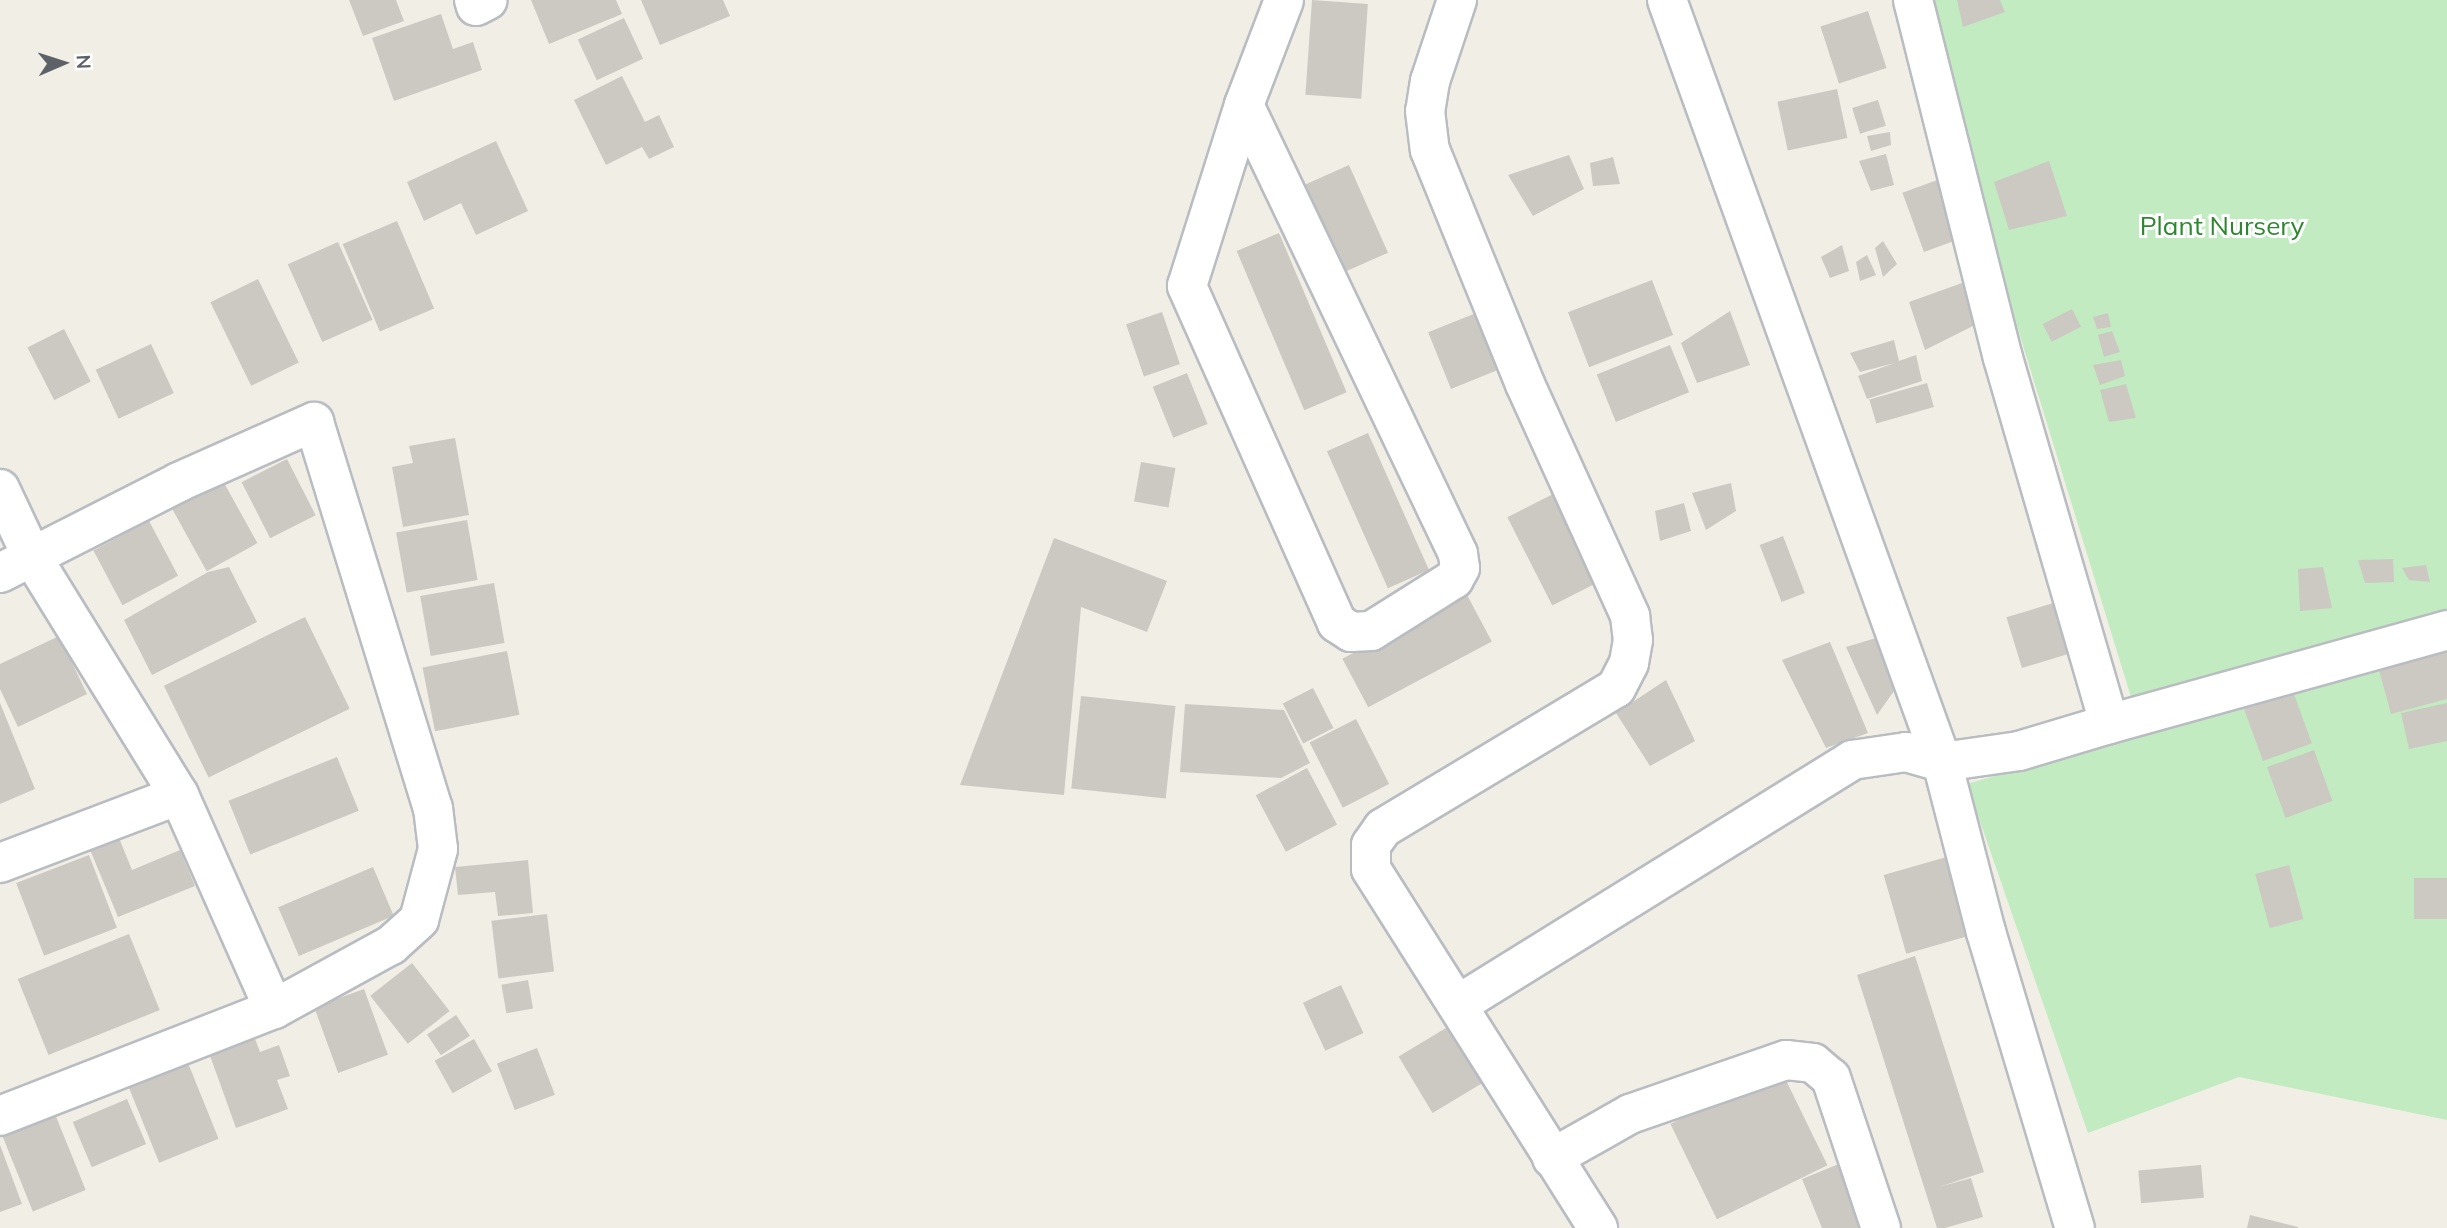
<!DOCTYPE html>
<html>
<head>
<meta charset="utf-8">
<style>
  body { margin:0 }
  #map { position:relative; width:2447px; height:1228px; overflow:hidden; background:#f1eee6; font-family:Mulish,sans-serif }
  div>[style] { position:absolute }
  .green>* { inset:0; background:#c2ebc1 }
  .building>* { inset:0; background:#ccc9c3; transform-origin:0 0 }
  .roads { filter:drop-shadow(2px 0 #b9bcc1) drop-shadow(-2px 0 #b9bcc1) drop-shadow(0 2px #b9bcc1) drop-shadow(0 -2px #b9bcc1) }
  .minor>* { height:38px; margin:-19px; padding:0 19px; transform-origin:19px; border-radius:19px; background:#fff }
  span { translate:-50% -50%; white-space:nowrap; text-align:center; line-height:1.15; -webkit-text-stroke:6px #fff; paint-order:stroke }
  .park-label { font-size:26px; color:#2d872f }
  .north { position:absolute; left:28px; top:28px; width:70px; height:70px; -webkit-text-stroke:5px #fff; paint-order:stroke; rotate:87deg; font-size:19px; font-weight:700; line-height:28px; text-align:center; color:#5d6268 }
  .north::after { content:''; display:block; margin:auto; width:24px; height:32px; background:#5d6268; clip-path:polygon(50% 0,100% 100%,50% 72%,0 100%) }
</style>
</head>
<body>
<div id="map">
  <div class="green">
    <i style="clip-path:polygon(1917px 0,2447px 0,2447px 1120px,2239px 1077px,2088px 1133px,1967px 784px,2142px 733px)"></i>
  </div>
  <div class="building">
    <i style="clip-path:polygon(349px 0,396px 0,404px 21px,363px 36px)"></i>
    <i style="clip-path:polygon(531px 0,616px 0,622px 14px,549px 44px)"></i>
    <i style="clip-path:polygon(641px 0,723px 0,730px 16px,660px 45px)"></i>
    <i style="left:1312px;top:0;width:56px;height:95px;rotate:4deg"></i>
    <i style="clip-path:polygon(1957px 0,2000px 0,2005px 12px,1963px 27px)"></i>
    <i style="left:1868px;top:11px;width:60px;height:50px;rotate:72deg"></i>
    <i style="clip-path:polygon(441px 14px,453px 49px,473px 42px,482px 70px,394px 101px,372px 38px)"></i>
    <i style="left:624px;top:18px;width:45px;height:51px;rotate:65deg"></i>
    <i style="clip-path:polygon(622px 76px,645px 122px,659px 115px,674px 147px,649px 159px,642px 147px,606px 165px,574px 100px)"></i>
    <i style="left:1837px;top:89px;width:50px;height:61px;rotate:78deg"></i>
    <i style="left:1878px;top:100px;width:27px;height:27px;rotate:73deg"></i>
    <i style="clip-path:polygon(1890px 132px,1891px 145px,1871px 151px,1867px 136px)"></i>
    <i style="clip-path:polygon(496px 141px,528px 211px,476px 235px,461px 203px,424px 221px,407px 182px)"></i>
    <i style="clip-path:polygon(1886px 154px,1894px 185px,1871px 191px,1859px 161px)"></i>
    <i style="clip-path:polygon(1569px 155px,1584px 189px,1533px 216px,1508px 175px)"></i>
    <i style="clip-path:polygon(1613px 157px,1620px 184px,1593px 186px,1590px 163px)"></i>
    <i style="clip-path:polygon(2049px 161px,2067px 216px,2009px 230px,1994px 182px)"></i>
    <i style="left:1349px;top:165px;width:96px;height:52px;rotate:66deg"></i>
    <i style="left:1940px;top:179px;width:63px;height:40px;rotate:70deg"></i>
    <i style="left:397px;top:221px;width:95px;height:59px;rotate:67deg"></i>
    <i style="left:1279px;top:233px;width:173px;height:46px;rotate:67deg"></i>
    <i style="clip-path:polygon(1883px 241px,1897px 264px,1883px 277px,1875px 248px)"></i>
    <i style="left:338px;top:242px;width:85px;height:55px;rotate:66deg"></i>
    <i style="clip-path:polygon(1842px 245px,1849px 271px,1830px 278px,1821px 257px)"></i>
    <i style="clip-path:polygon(1867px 255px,1876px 275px,1860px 281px,1856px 262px)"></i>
    <i style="left:258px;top:279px;width:93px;height:53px;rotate:64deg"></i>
    <i style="left:1652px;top:280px;width:59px;height:90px;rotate:69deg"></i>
    <i style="clip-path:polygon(1962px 283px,1977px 324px,1925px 350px,1909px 302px)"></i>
    <i style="left:2072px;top:309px;width:20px;height:33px;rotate:63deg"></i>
    <i style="left:1481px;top:311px;width:61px;height:57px;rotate:68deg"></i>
    <i style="clip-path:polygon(1730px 311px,1750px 365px,1697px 383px,1681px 343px)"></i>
    <i style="left:1162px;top:312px;width:55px;height:38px;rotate:71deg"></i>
    <i style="clip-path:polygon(2108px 313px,2111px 327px,2097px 329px,2093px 317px)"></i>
    <i style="left:64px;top:329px;width:59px;height:41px;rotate:63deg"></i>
    <i style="clip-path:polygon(2112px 331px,2120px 352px,2104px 357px,2098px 335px)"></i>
    <i style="clip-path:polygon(1894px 340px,1899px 361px,1916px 355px,1922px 381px,1867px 399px,1858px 376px,1895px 363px,1860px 372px,1850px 353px)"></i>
    <i style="left:151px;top:344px;width:54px;height:61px;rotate:65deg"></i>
    <i style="left:1670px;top:345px;width:51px;height:79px;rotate:68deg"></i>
    <i style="clip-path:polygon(2121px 360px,2125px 376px,2100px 385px,2093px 365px)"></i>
    <i style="left:1187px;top:373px;width:55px;height:37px;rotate:68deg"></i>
    <i style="left:1927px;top:383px;width:25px;height:60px;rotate:74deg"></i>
    <i style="clip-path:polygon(2126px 384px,2136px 418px,2109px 422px,2100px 390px)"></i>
    <i style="left:1368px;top:433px;width:150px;height:45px;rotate:66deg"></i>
    <i style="clip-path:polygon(455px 438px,469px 515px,403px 527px,392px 467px,413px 463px,409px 446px)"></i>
    <i style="left:287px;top:459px;width:63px;height:51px;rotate:63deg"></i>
    <i style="left:1141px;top:462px;width:35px;height:40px;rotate:10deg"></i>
    <i style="left:223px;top:481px;width:71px;height:58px;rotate:61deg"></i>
    <i style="clip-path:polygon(1731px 483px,1736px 511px,1706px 530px,1692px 493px)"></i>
    <i style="left:1559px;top:491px;width:99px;height:58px;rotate:63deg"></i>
    <i style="clip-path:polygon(1684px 503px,1691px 531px,1660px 541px,1655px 511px)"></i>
    <i style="left:467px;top:520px;width:61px;height:72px;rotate:80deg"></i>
    <i style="left:149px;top:521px;width:62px;height:63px;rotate:62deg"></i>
    <i style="left:1783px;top:536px;width:61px;height:25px;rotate:69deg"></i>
    <i style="clip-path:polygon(1054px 538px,1167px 581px,1147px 632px,1081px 607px,1064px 795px,960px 785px)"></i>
    <i style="clip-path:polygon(2393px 559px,2394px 582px,2365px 583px,2358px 560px)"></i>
    <i style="clip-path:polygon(2426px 565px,2430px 582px,2409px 580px,2402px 568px)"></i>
    <i style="clip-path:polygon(229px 567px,257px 622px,152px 675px,124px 620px,208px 572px)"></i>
    <i style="clip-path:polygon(2323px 567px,2332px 608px,2300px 611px,2298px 569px)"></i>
    <i style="left:494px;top:583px;width:61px;height:75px;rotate:80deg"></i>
    <i style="left:1466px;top:593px;width:55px;height:140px;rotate:62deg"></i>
    <i style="left:2060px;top:601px;width:53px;height:56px;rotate:73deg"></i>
    <i style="left:305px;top:617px;width:102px;height:157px;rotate:64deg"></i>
    <i style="clip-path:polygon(59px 636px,87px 694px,18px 727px,0 689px,0 664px)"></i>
    <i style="clip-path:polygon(1876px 638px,1894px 691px,1877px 715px,1846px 647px)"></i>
    <i style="clip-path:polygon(1830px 642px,1868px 733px,1826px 748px,1782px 660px)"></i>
    <i style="clip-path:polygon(2447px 645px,2447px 699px,2391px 714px,2377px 663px)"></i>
    <i style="left:507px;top:651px;width:65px;height:86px;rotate:79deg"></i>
    <i style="clip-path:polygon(1666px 680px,1695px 741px,1650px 766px,1616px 713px)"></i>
    <i style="left:2291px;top:686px;width:61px;height:52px;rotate:70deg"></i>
    <i style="left:1313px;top:688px;width:45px;height:34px;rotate:63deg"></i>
    <i style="left:1081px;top:696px;width:95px;height:93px;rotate:6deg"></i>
    <i style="clip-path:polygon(0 703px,35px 789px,0 804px)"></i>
    <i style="clip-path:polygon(2447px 703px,2447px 741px,2409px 749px,2401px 713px)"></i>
    <i style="clip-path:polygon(1185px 704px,1284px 710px,1310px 763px,1281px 778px,1180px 772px)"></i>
    <i style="left:1356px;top:719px;width:73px;height:52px;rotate:63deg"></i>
    <i style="left:2314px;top:750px;width:54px;height:50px;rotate:70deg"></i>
    <i style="left:337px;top:757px;width:58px;height:117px;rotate:68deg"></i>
    <i style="left:1307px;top:768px;width:64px;height:58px;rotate:62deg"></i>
    <i style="clip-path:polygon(117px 833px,132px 870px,180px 850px,195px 886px,118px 917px,88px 845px)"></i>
    <i style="left:89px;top:855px;width:78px;height:78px;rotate:69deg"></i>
    <i style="left:1950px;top:856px;width:82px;height:69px;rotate:74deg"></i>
    <i style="clip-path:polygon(528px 860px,533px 913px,498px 916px,495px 892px,458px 895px,455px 867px)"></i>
    <i style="left:2289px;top:865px;width:56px;height:35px;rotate:75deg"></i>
    <i style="left:373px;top:867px;width:53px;height:103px;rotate:67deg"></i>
    <i style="left:2447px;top:878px;width:41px;height:33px;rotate:90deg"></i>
    <i style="left:547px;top:914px;width:58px;height:56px;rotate:83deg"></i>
    <i style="left:129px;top:934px;width:82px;height:120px;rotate:68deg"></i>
    <i style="clip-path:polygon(1915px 956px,1984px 1172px,1939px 1187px,1971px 1178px,1983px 1217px,1945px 1228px,1937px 1228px,1857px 975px)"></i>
    <i style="left:412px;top:963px;width:61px;height:53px;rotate:52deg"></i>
    <i style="left:528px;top:980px;width:29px;height:27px;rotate:80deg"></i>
    <i style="left:1341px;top:985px;width:53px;height:42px;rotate:65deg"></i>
    <i style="left:364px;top:989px;width:70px;height:53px;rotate:70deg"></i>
    <i style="left:456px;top:1015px;width:25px;height:35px;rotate:56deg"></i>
    <i style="left:1456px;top:1022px;width:66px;height:67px;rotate:59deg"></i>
    <i style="clip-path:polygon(254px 1036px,260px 1052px,279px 1045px,290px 1076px,277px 1080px,288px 1109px,236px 1128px,209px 1053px)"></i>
    <i style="left:474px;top:1039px;width:37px;height:45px;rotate:61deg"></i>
    <i style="left:537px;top:1048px;width:50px;height:43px;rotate:69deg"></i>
    <i style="left:186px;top:1058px;width:87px;height:64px;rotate:68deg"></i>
    <i style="left:1781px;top:1070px;width:106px;height:123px;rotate:64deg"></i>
    <i style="left:127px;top:1099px;width:49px;height:59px;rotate:67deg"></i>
    <i style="left:55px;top:1114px;width:82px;height:57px;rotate:68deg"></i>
    <i style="clip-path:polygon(0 1145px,22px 1204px,0 1212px)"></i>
    <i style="clip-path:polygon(1846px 1161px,1871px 1222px,1857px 1228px,1822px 1228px,1802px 1179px)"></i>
    <i style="left:2201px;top:1165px;width:33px;height:63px;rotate:85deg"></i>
    <i style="clip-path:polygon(2250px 1215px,2298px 1227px,2298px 1228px,2247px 1228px)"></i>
  </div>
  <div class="roads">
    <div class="minor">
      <i style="left:474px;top:0;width:6px;rotate:72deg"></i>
      <i style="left:476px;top:6px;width:13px;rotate:-27deg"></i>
      <i style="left:1457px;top:0;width:85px;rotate:108.4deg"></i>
      <i style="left:1430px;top:81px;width:30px;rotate:99deg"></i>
      <i style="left:1425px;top:111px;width:39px;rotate:83deg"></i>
      <i style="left:1430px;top:150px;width:253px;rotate:67.9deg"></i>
      <i style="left:1525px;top:384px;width:255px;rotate:65.6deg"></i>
      <i style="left:1630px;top:616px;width:24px;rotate:83deg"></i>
      <i style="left:1633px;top:640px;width:23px;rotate:100deg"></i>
      <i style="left:1629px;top:663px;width:28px;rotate:117deg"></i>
      <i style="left:1616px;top:688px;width:272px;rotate:149deg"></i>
      <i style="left:1383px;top:828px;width:21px;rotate:125deg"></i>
      <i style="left:1371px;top:845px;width:24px;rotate:90deg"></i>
      <i style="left:1371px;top:869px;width:425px;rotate:57.7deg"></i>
      <i style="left:1667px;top:0;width:810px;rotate:70.16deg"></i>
      <i style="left:1942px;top:762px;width:176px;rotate:75.5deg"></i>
      <i style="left:1986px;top:932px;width:309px;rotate:73.3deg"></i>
      <i style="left:1913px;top:0;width:369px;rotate:75.9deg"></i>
      <i style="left:2003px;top:358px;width:381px;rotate:73.8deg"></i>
      <i style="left:2109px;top:724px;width:351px;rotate:-15.5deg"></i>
      <i style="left:1244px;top:105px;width:497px;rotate:64.5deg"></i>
      <i style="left:1458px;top:554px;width:14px;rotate:82deg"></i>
      <i style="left:1460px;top:568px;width:13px;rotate:119deg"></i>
      <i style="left:1454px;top:579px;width:98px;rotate:147.9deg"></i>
      <i style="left:1371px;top:631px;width:20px;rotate:177deg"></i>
      <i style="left:1351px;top:632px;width:17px;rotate:-147deg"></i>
      <i style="left:1337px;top:623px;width:369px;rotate:-114deg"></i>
      <i style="left:1187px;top:286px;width:190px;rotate:-72.5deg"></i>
      <i style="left:1244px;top:105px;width:112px;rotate:-69.1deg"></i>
      <i style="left:0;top:489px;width:75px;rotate:64.8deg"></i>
      <i style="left:32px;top:557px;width:280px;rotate:58.3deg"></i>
      <i style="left:179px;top:795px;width:234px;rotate:66.1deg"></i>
      <i style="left:0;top:573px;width:201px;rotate:-26.9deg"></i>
      <i style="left:179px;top:482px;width:148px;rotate:-24deg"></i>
      <i style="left:314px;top:422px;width:404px;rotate:72.9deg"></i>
      <i style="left:433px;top:808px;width:41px;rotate:83deg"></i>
      <i style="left:438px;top:849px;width:73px;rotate:105deg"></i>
      <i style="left:419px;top:920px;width:38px;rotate:138deg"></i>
      <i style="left:391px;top:945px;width:133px;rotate:151.3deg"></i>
      <i style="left:274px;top:1009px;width:294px;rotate:158.7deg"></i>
      <i style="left:0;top:863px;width:191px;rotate:-20.8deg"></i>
      <i style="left:1459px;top:1004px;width:463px;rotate:-31.8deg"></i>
      <i style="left:1852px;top:760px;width:55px;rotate:-8.4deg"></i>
      <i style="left:1906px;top:752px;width:37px;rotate:16deg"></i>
      <i style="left:1942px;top:762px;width:78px;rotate:-8.1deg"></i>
      <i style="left:2019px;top:751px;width:94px;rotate:-16.7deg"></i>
      <i style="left:1552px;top:1158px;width:90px;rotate:-29.4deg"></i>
      <i style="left:1630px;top:1114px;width:165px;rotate:-19.1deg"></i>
      <i style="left:1786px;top:1060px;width:27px;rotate:6deg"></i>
      <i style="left:1813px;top:1063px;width:23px;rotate:40deg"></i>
      <i style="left:1831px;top:1078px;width:158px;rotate:71.6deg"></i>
    </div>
  </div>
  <div class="park-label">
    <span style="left:2222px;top:226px">Plant Nursery</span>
  </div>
  <div class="north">N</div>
</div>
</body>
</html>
